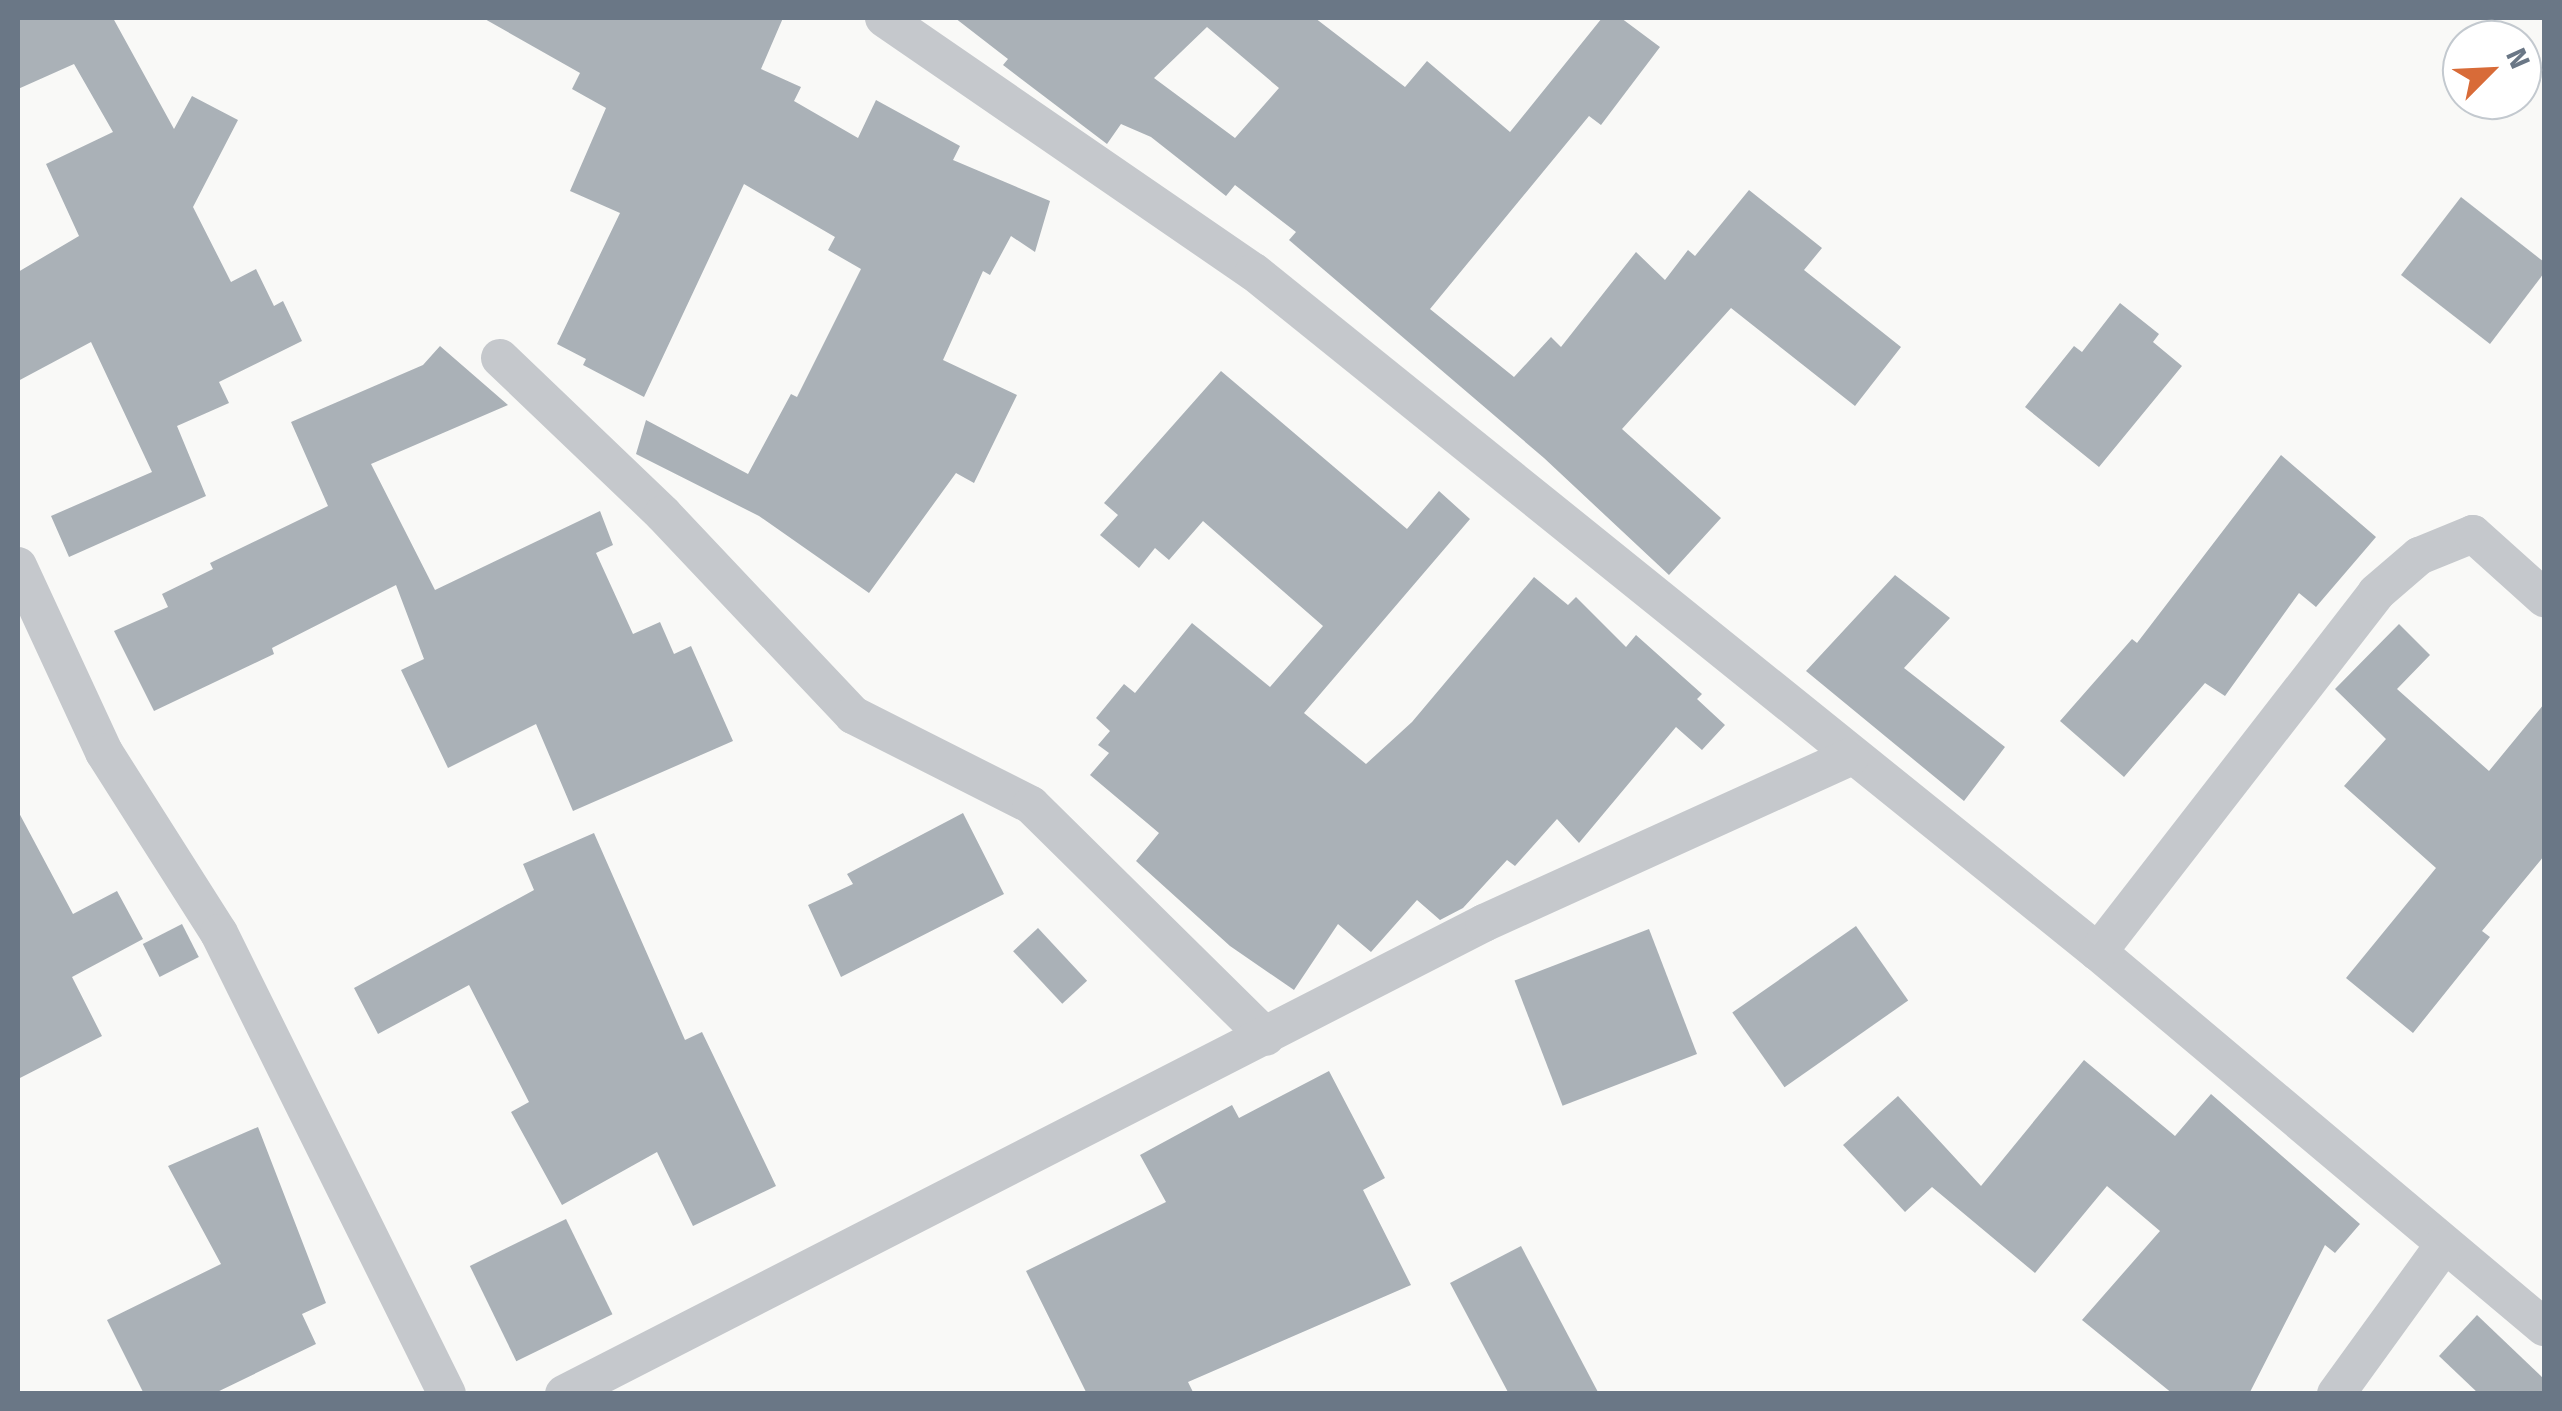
<!DOCTYPE html>
<html>
<head>
<meta charset="utf-8">
<style>
  body { margin:0 }
  #map { position:relative; width:2562px; height:1411px; overflow:hidden; background:#f9f9f7; font-family:"Fira Sans",sans-serif }
  div>[style] { position:absolute }
  .building>* { inset:0; background:#aab1b7; transform-origin:0 0 }
  .street>* { height:38px; margin:-19px; padding:0 19px; transform-origin:19px; border-radius:19px; background:#c5c8cc }
  span { translate:-50% -50%; white-space:nowrap; text-align:center; line-height:1.15; -webkit-text-stroke:10px #fff; paint-order:stroke }
  .frame { position:absolute; inset:0; border:20px solid #6a7786; pointer-events:none }
  .north { position:absolute; left:2442px; top:20px; width:100px; height:100px; box-sizing:border-box; background:#fff; border:2px solid #c3c9cf; border-radius:50%; rotate:66deg; font-size:28px; font-weight:700; line-height:40px; text-align:center; color:#6a7786 }
  .north::after { content:''; display:block; margin:auto; width:35px; height:45px; background:#d86b38; clip-path:polygon(50% 0,100% 100%,50% 72%,0 100%) }
</style>
</head>
<body>
<div id="map">
  <div class="building">
    <i style="clip-path:polygon(18px 18px,113px 18px,174px 129px,192px 96px,238px 120px,193px 207px,231px 282px,256px 269px,274px 306px,283px 301px,302px 341px,219px 382px,229px 403px,177px 426px,206px 496px,69px 557px,51px 516px,152px 472px,91px 342px,18px 381px,18px 272px,79px 236px,46px 164px,113px 132px,74px 64px,18px 89px)"></i>
    <i style="clip-path:polygon(483px 18px,783px 18px,761px 69px,801px 87px,794px 101px,858px 138px,876px 100px,960px 146px,953px 160px,1050px 201px,1035px 252px,1011px 236px,990px 275px,983px 271px,943px 360px,1017px 395px,974px 483px,956px 473px,869px 593px,759px 516px,636px 454px,646px 420px,748px 474px,791px 394px,797px 397px,861px 269px,828px 250px,835px 237px,744px 184px,644px 397px,583px 365px,586px 359px,557px 344px,620px 213px,570px 191px,606px 108px,572px 89px,580px 73px)"></i>
    <i style="clip-path:polygon(evenodd,955px 18px,1315px 18px,1405px 87px,1427px 61px,1510px 132px,1602px 18px,1621px 18px,1660px 47px,1601px 125px,1589px 116px,1430px 309px,1514px 377px,1551px 337px,1561px 347px,1636px 252px,1665px 280px,1688px 250px,1695px 256px,1749px 190px,1822px 248px,1804px 270px,1901px 347px,1855px 406px,1731px 308px,1622px 429px,1721px 518px,1669px 575px,1544px 458px,1289px 240px,1296px 232px,1235px 185px,1226px 196px,1151px 137px,1121px 124px,1107px 144px,1003px 65px,1008px 59px,955px 18px,1207px 27px,1279px 88px,1235px 138px,1154px 78px,1207px 27px)"></i>
    <i style="clip-path:polygon(2461px 197px,2544px 262px,2544px 273px,2490px 344px,2401px 275px)"></i>
    <i style="clip-path:polygon(2120px 303px,2159px 334px,2153px 342px,2182px 366px,2099px 467px,2025px 407px,2074px 346px,2082px 352px)"></i>
    <i style="clip-path:polygon(440px 346px,508px 405px,371px 464px,435px 590px,600px 511px,613px 545px,596px 553px,633px 634px,660px 622px,674px 654px,691px 646px,733px 741px,573px 811px,536px 724px,448px 768px,401px 670px,424px 659px,396px 585px,272px 648px,274px 654px,154px 711px,114px 631px,168px 607px,162px 594px,213px 569px,210px 563px,328px 506px,291px 422px,423px 365px)"></i>
    <i style="clip-path:polygon(1221px 371px,1407px 529px,1439px 491px,1470px 519px,1304px 713px,1366px 764px,1412px 722px,1534px 577px,1568px 605px,1576px 597px,1626px 647px,1636px 635px,1702px 694px,1697px 699px,1725px 725px,1702px 750px,1676px 727px,1579px 843px,1557px 819px,1515px 866px,1507px 860px,1463px 908px,1440px 920px,1417px 900px,1371px 952px,1338px 924px,1294px 990px,1230px 946px,1136px 861px,1159px 833px,1090px 775px,1109px 753px,1098px 745px,1110px 731px,1096px 718px,1124px 684px,1135px 693px,1192px 623px,1270px 687px,1323px 626px,1203px 521px,1169px 560px,1155px 548px,1139px 568px,1100px 535px,1118px 515px,1104px 503px)"></i>
    <i style="clip-path:polygon(2281px 455px,2376px 537px,2316px 607px,2299px 593px,2225px 696px,2205px 683px,2124px 777px,2060px 721px,2132px 639px,2137px 643px)"></i>
    <i style="clip-path:polygon(1895px 575px,1950px 618px,1904px 668px,2005px 747px,1964px 801px,1806px 671px)"></i>
    <i style="clip-path:polygon(2399px 624px,2430px 655px,2397px 689px,2489px 771px,2544px 704px,2544px 856px,2482px 931px,2490px 937px,2413px 1033px,2346px 978px,2436px 868px,2344px 786px,2386px 739px,2335px 689px)"></i>
    <i style="clip-path:polygon(18px 811px,73px 914px,117px 891px,143px 939px,72px 977px,102px 1036px,18px 1079px)"></i>
    <i style="clip-path:polygon(963px 813px,1004px 894px,841px 977px,808px 905px,853px 884px,847px 874px)"></i>
    <i style="clip-path:polygon(594px 833px,685px 1040px,702px 1032px,776px 1186px,693px 1226px,657px 1152px,562px 1205px,511px 1112px,529px 1102px,469px 985px,378px 1034px,354px 988px,534px 890px,523px 864px)"></i>
    <i style="left:182px;top:924px;width:37px;height:44px;rotate:63deg"></i>
    <i style="left:1856px;top:926px;width:91px;height:151px;rotate:55deg"></i>
    <i style="left:1038px;top:928px;width:72px;height:34px;rotate:47deg"></i>
    <i style="left:1649px;top:929px;width:134px;height:144px;rotate:69deg"></i>
    <i style="clip-path:polygon(2084px 1060px,2175px 1136px,2211px 1094px,2360px 1224px,2335px 1253px,2325px 1245px,2249px 1394px,2173px 1394px,2082px 1320px,2160px 1231px,2107px 1186px,2035px 1273px,1932px 1187px,1905px 1212px,1843px 1145px,1898px 1096px,1981px 1186px)"></i>
    <i style="clip-path:polygon(1329px 1071px,1385px 1178px,1363px 1190px,1411px 1285px,1188px 1382px,1194px 1394px,1087px 1394px,1026px 1271px,1166px 1202px,1140px 1155px,1232px 1105px,1239px 1118px)"></i>
    <i style="clip-path:polygon(258px 1127px,326px 1303px,302px 1314px,316px 1344px,213px 1394px,144px 1394px,107px 1320px,221px 1264px,168px 1166px)"></i>
    <i style="left:566px;top:1219px;width:106px;height:107px;rotate:64deg"></i>
    <i style="clip-path:polygon(1521px 1246px,1599px 1394px,1509px 1394px,1450px 1283px)"></i>
    <i style="clip-path:polygon(2477px 1315px,2544px 1379px,2544px 1394px,2479px 1394px,2439px 1356px)"></i>
  </div>
  <div class="street">
    <i style="left:884px;top:18px;width:449px;rotate:34.5deg"></i>
    <i style="left:1254px;top:272px;width:1084px;rotate:38.86deg"></i>
    <i style="left:2098px;top:952px;width:583px;rotate:40.06deg"></i>
    <i style="left:500px;top:358px;width:226px;rotate:43.7deg"></i>
    <i style="left:663px;top:514px;width:277px;rotate:46.6deg"></i>
    <i style="left:853px;top:715px;width:199px;rotate:26.8deg"></i>
    <i style="left:1031px;top:805px;width:330px;rotate:44.6deg"></i>
    <i style="left:18px;top:566px;width:205px;rotate:65.2deg"></i>
    <i style="left:104px;top:752px;width:214px;rotate:57.6deg"></i>
    <i style="left:219px;top:933px;width:514px;rotate:63.68deg"></i>
    <i style="left:2098px;top:952px;width:454px;rotate:-52.2deg"></i>
    <i style="left:2376px;top:593px;width:57px;rotate:-40.7deg"></i>
    <i style="left:2419px;top:556px;width:58px;rotate:-22.2deg"></i>
    <i style="left:2473px;top:534px;width:96px;rotate:42deg"></i>
    <i style="left:564px;top:1394px;width:1034px;rotate:-27.11deg"></i>
    <i style="left:1484px;top:923px;width:402px;rotate:-24.4deg"></i>
    <i style="left:2336px;top:1394px;width:184px;rotate:-54.1deg"></i>
  </div>
  <div class="frame"></div>
  <div class="north">N</div>
</div>
</body>
</html>
